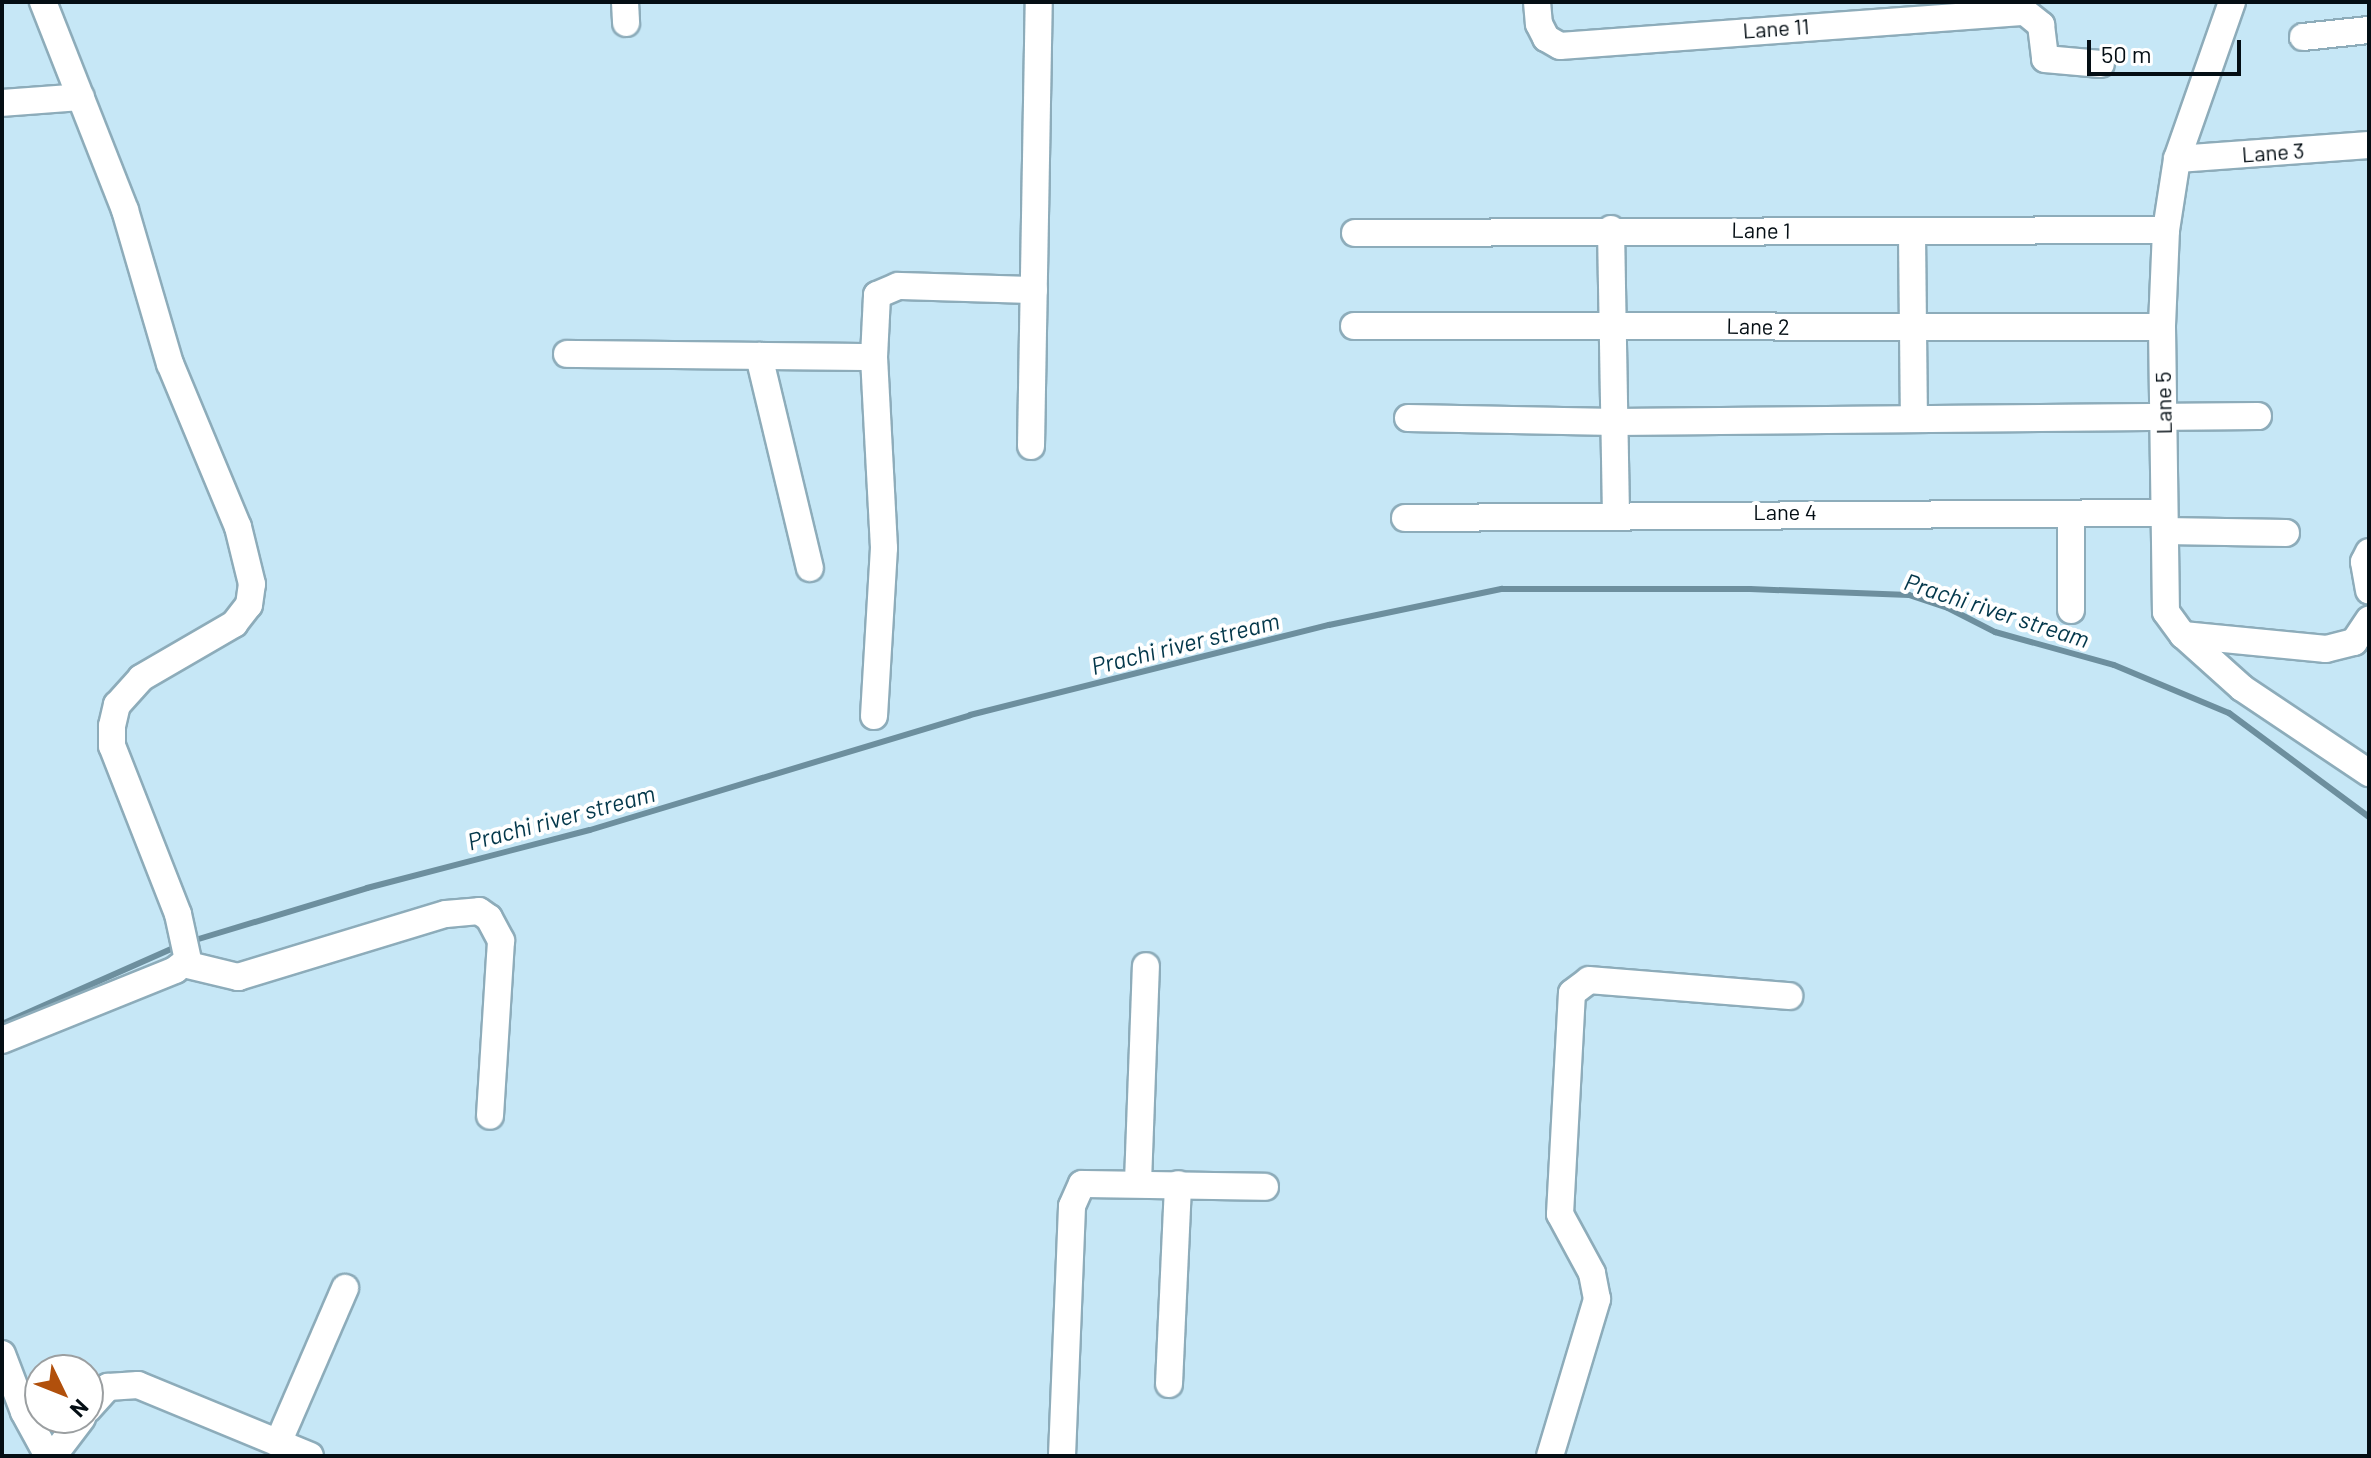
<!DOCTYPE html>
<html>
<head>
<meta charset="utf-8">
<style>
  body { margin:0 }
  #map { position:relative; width:2371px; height:1458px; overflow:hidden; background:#c6e7f6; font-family:Barlow,sans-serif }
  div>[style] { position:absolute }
  .stream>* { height:6px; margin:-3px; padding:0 3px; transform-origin:3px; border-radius:3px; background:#6d8f9e }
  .roads { filter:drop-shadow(2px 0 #8dacba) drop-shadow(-2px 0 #8dacba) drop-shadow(0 2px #8dacba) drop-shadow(0 -2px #8dacba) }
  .minor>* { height:26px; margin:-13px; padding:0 13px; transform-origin:13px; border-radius:13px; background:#fff }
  span { translate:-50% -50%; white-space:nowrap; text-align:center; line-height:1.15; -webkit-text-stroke:8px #fff; paint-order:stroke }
  .street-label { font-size:22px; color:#040e14 }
  .water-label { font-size:24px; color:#03374a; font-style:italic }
  .frame { position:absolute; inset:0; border:4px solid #040e14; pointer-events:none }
  .north { position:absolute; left:24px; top:1354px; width:80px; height:80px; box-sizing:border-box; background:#fff; border:2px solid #9b9fa1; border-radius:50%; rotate:133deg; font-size:22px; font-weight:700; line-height:32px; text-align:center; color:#040e14 }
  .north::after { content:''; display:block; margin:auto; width:28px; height:36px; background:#b1500c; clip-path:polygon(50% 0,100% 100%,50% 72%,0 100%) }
  .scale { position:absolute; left:2087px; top:40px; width:154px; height:36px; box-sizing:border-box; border:4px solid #040e14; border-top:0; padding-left:10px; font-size:24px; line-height:28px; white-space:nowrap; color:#040e14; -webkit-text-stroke:6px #fff; paint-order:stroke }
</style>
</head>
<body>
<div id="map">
  <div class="stream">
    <i style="left:192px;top:941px;width:183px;rotate:-16.8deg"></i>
    <i style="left:367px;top:888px;width:230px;rotate:-14.6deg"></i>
    <i style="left:590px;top:830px;width:397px;rotate:-16.8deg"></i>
    <i style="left:970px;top:715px;width:370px;rotate:-14.1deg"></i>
    <i style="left:1329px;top:625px;width:177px;rotate:-11.8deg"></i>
    <i style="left:1502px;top:589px;width:248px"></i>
    <i style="left:1750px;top:589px;width:159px;rotate:2.2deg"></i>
    <i style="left:1909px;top:595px;width:41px;rotate:18.4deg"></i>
    <i style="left:1948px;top:608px;width:53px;rotate:27.1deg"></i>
    <i style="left:1995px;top:632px;width:123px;rotate:15.5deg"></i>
    <i style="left:2114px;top:665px;width:125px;rotate:22.7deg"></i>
    <i style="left:2229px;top:713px;width:174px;rotate:36.6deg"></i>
    <i style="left:2px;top:1024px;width:193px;rotate:-23.9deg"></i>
  </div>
  <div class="roads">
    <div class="minor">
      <i style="left:625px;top:2px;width:21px;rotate:87deg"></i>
      <i style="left:1537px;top:2px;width:22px;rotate:85deg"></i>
      <i style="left:1539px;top:24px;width:16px;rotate:63deg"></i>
      <i style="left:1546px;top:38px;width:16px;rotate:30deg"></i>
      <i style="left:1560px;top:46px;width:466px;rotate:-4.2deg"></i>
      <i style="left:2025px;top:12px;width:21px;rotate:39deg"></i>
      <i style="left:2041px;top:25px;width:34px;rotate:83deg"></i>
      <i style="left:2045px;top:59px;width:56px;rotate:5.1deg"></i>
      <i style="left:2232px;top:2px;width:166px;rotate:109.3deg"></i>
      <i style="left:2177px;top:159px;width:72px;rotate:98.8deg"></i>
      <i style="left:2166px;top:230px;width:97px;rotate:92.4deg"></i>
      <i style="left:2162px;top:327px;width:285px;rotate:89.2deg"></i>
      <i style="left:2166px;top:612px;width:29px;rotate:54deg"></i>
      <i style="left:2183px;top:635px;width:144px;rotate:5.6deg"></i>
      <i style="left:2326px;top:649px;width:29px;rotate:-14deg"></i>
      <i style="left:2354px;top:642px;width:27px;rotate:-56deg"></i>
      <i style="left:2303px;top:37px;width:66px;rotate:-6.1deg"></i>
      <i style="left:2px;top:103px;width:79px;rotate:-4.3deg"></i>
      <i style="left:2177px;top:159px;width:193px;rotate:-4.2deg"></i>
      <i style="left:1611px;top:229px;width:285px;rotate:89deg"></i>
      <i style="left:1355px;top:233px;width:811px;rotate:-0.21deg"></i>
      <i style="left:1912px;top:234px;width:183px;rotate:89.4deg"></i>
      <i style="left:1354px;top:326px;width:808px;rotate:0.07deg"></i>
      <i style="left:567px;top:354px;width:307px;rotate:0.6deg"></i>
      <i style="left:759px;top:356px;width:218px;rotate:76.5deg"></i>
      <i style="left:1408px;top:418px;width:207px;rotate:1.1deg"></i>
      <i style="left:1615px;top:422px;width:643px;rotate:-0.53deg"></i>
      <i style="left:1031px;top:446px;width:444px;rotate:-89deg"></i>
      <i style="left:1405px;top:518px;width:759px;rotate:-0.38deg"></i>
      <i style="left:2165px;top:531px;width:121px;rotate:0.9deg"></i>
      <i style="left:2369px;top:552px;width:11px;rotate:117deg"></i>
      <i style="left:2364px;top:562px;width:29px;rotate:80deg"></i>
      <i style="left:2071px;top:610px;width:95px;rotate:-90deg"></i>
      <i style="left:2183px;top:635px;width:79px;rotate:41.9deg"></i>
      <i style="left:2242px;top:688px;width:153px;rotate:33.8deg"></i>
      <i style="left:874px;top:716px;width:168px;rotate:-86.6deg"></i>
      <i style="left:884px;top:548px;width:191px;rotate:-93deg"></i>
      <i style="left:874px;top:357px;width:62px;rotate:-87.2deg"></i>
      <i style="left:877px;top:295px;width:23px;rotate:-23deg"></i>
      <i style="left:898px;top:286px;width:136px;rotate:1.7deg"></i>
      <i style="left:184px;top:964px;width:56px;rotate:13.5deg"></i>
      <i style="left:238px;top:977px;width:217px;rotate:-16.9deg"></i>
      <i style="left:446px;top:914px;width:33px;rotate:-5deg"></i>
      <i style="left:479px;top:911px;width:12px;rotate:35deg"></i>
      <i style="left:489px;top:918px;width:26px;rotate:62deg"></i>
      <i style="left:501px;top:941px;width:175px;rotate:93.6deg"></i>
      <i style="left:2px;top:1040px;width:187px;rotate:-22deg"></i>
      <i style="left:175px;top:970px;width:16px;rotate:-38deg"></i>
      <i style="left:188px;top:960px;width:47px;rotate:-102.3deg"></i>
      <i style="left:178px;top:914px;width:180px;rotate:-111.4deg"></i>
      <i style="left:112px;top:746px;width:20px;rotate:-90deg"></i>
      <i style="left:112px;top:726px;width:22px;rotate:-77deg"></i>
      <i style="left:117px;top:705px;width:36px;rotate:-48deg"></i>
      <i style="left:141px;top:678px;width:108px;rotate:-30.1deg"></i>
      <i style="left:234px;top:624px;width:24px;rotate:-52deg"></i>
      <i style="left:249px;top:605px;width:21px;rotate:-82deg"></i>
      <i style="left:252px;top:584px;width:59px;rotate:-103.8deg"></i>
      <i style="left:238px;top:527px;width:177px;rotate:-112.6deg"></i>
      <i style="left:170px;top:364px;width:160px;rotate:-106.3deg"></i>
      <i style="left:125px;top:210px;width:224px;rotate:-111.5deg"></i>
      <i style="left:1138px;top:1182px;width:216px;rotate:-87.9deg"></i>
      <i style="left:2px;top:1354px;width:62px;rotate:69.2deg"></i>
      <i style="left:24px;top:1412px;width:50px;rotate:61.4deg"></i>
      <i style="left:1169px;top:1384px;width:200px;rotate:-87.4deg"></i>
      <i style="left:88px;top:1409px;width:30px;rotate:-48deg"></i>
      <i style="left:108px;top:1387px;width:30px;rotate:-4deg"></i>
      <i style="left:138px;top:1385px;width:186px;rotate:22.4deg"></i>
      <i style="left:278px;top:1443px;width:169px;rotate:-66.6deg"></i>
      <i style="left:53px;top:1456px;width:48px;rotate:-52.7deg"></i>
      <i style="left:1062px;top:1456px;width:250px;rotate:-87.7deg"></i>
      <i style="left:1072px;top:1206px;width:24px;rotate:-66deg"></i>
      <i style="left:1082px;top:1184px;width:183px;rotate:0.9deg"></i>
      <i style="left:1550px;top:1456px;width:164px;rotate:-73.3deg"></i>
      <i style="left:1597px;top:1299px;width:26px;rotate:-101deg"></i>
      <i style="left:1592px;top:1273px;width:67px;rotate:-118.5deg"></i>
      <i style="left:1560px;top:1214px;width:221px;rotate:-86.9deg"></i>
      <i style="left:1572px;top:993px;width:21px;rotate:-37deg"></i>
      <i style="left:1589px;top:980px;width:201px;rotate:4.6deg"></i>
    </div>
  </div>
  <div class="street-label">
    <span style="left:1776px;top:28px;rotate:-4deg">Lane 11</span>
    <span style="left:2273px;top:152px;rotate:-4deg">Lane 3</span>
    <span style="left:1761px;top:230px;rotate:1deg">Lane 1</span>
    <span style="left:1758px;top:326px;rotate:1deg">Lane 2</span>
    <span style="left:2163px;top:403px;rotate:-91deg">Lane 5</span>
    <span style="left:1785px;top:512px">Lane 4</span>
  </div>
  <div class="water-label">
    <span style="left:1997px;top:610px;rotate:18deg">Prachi river stream</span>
    <span style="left:1185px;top:643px;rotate:-14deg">Prachi river stream</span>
    <span style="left:561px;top:817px;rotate:-15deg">Prachi river stream</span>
  </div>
  <div class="frame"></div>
  <div class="north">N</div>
  <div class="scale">50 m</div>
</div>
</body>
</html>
